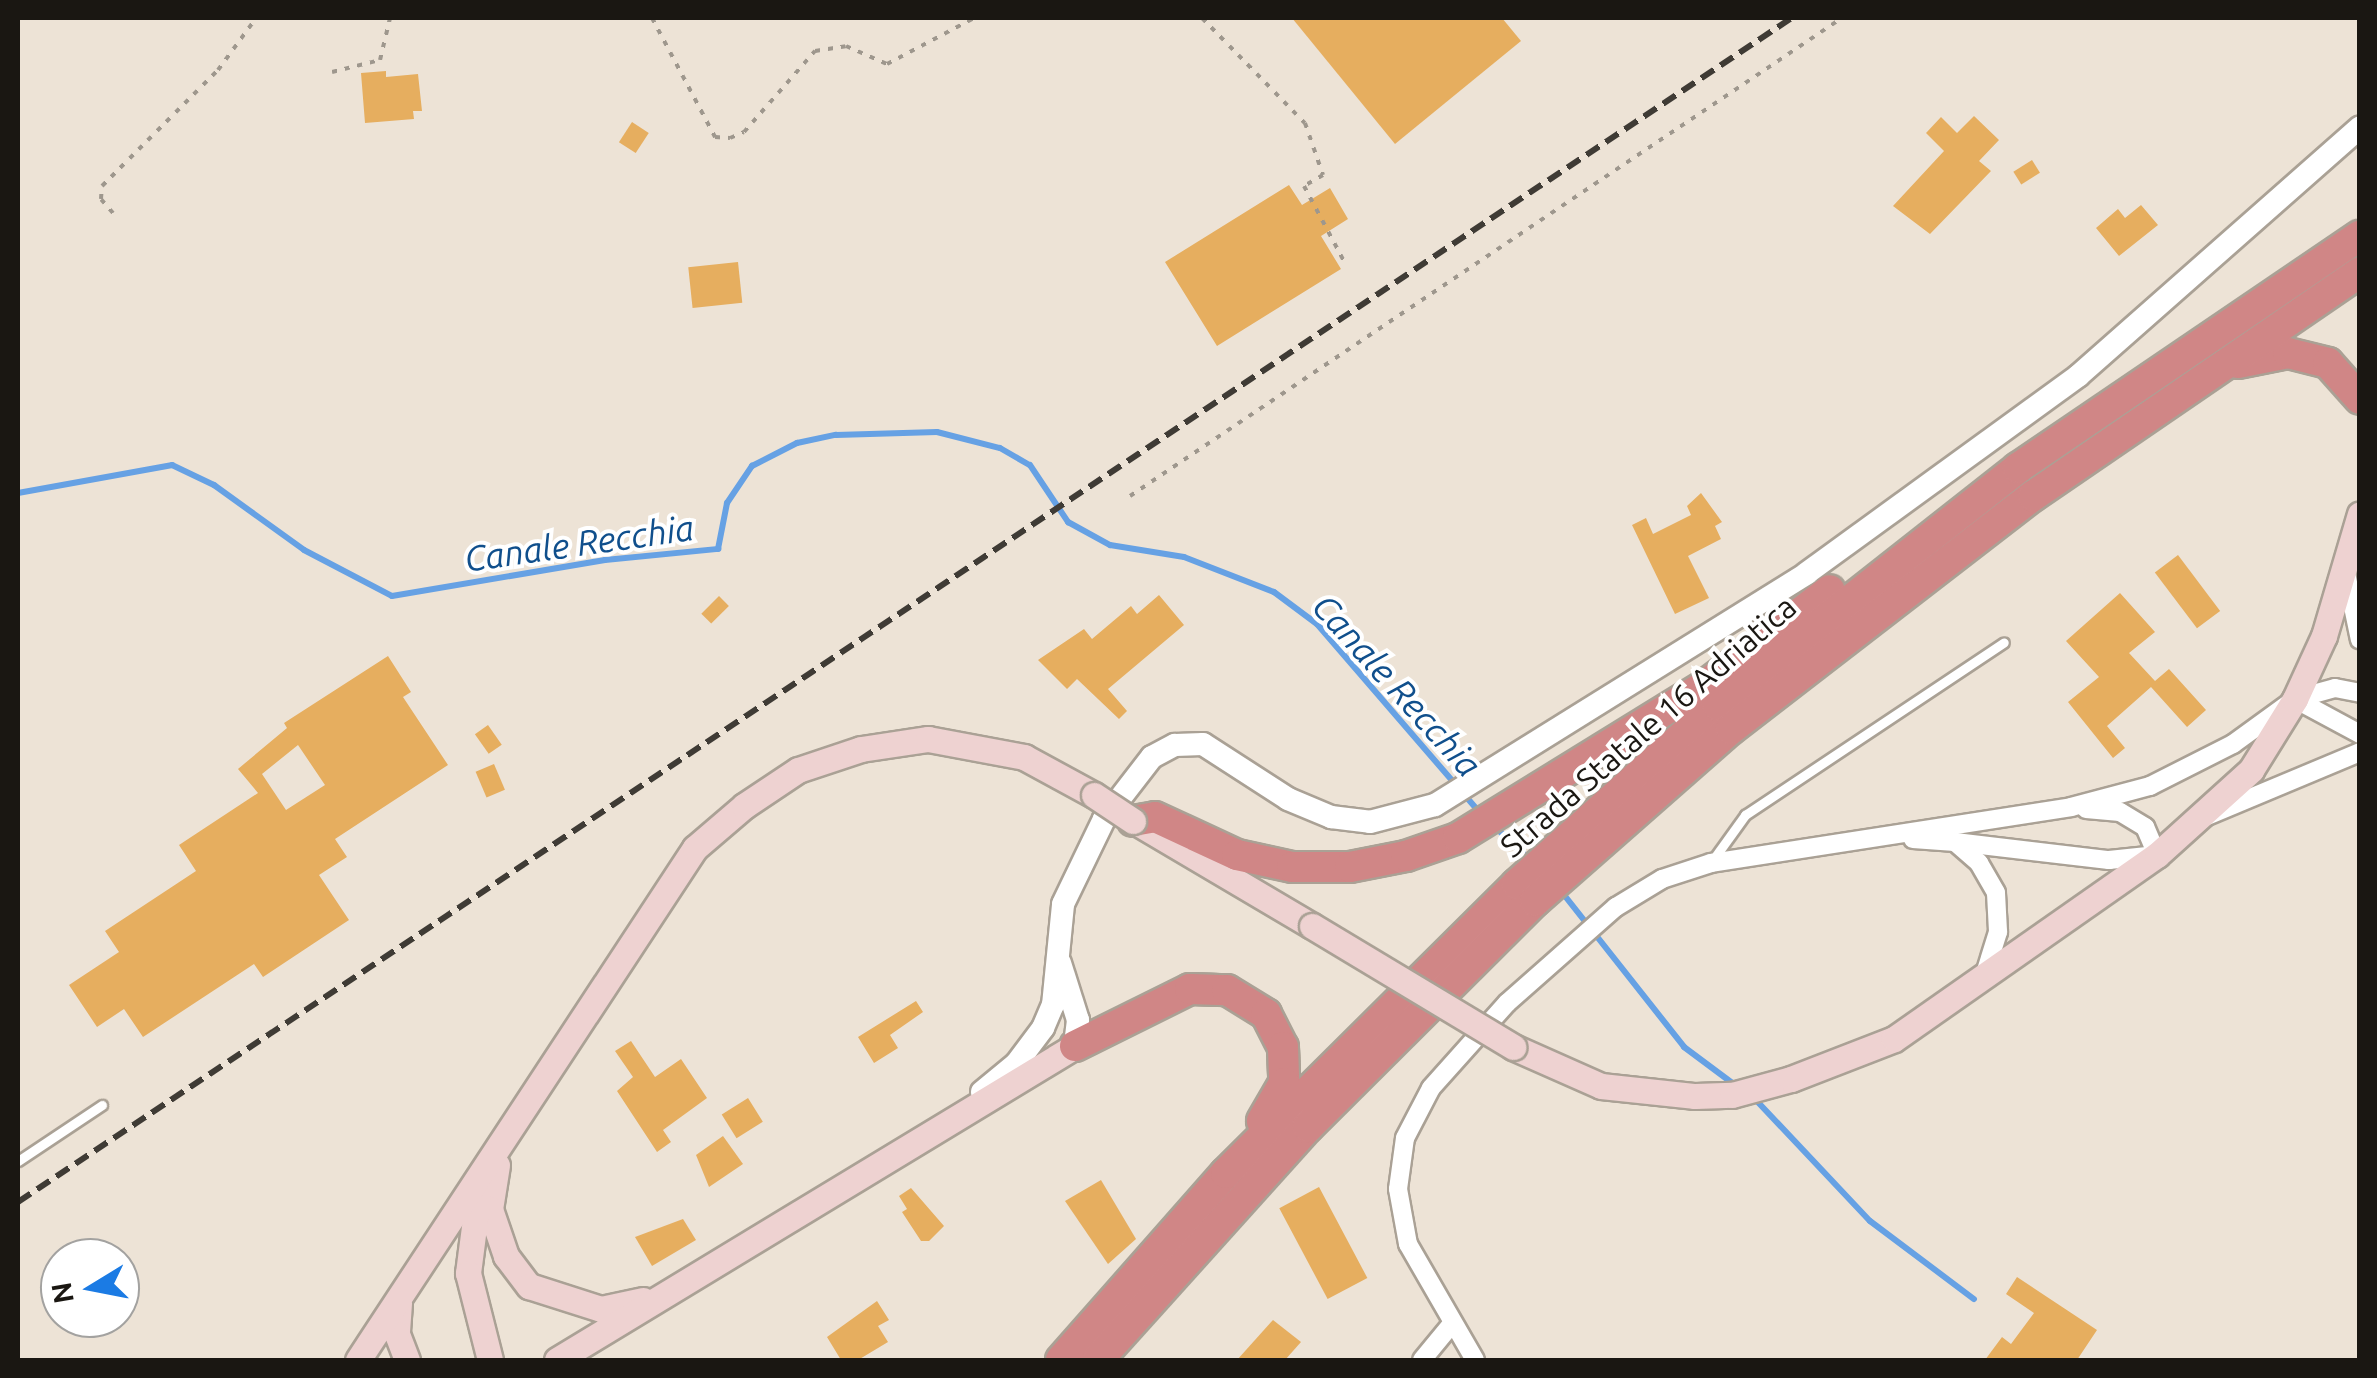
<!DOCTYPE html>
<html>
<head>
<meta charset="utf-8">
<style>
  body { margin:0 }
  #map { position:relative; width:2377px; height:1378px; overflow:hidden; background:#ede3d6; font-family:Ubuntu,sans-serif }
  div>[style] { position:absolute }
  .stream>* { height:6px; margin:-3px; padding:0 3px; transform-origin:3px; border-radius:3px; background:#66a1e4 }
  .building>* { inset:0; background:#e6ae5f; transform-origin:0 0 }
  .path>* { height:4px; margin-top:-2px; transform-origin:0; background:repeating-linear-gradient(90deg,#9e978d 0 5px,transparent 0 13px) }
  .roads { filter:drop-shadow(2px 0 #aaa195) drop-shadow(-2px 0 #aaa195) drop-shadow(0 2px #aaa195) drop-shadow(0 -2px #aaa195) }
  .service>* { height:9px; margin:-4.5px; padding:0 4.5px; transform-origin:4.5px; border-radius:4.5px; background:#fff }
  .minor>* { height:18px; margin:-9px; padding:0 9px; transform-origin:9px; border-radius:9px; background:#fff }
  .tertiary>* { height:22px; margin:-11px; padding:0 11px; transform-origin:11px; border-radius:11px; background:#fff }
  .secondary>* { height:25px; margin:-12.5px; padding:0 12.5px; transform-origin:12.5px; border-radius:12.5px; background:#eed2d1 }
  .trunk>* { height:30px; margin:-15px; padding:0 15px; transform-origin:15px; border-radius:15px; background:#d08686 }
  .rail>* { height:6px; margin-top:-3px; transform-origin:0; background:repeating-linear-gradient(90deg,#3f3b35 0 15px,transparent 0 23px) }
  .bridges { filter:drop-shadow(2px 0 #aaa195) drop-shadow(-2px 0 #aaa195) drop-shadow(0 2px #aaa195) drop-shadow(0 -2px #aaa195) }
  .secondary-bridge>* { height:25px; margin:-12.5px; padding:0 12.5px; transform-origin:12.5px; border-radius:12.5px; background:#eed2d1 }
  span { translate:-50% -50%; white-space:nowrap; text-align:center; line-height:1.15; -webkit-text-stroke:8px #fff; paint-order:stroke }
  .street-label { font-size:32px; color:#1a1712 }
  .water-label { font-size:35px; color:#104f8c; font-style:italic }
  .frame { position:absolute; inset:0; border:20px solid #1a1712; pointer-events:none }
  .north { position:absolute; left:40px; top:1238px; width:100px; height:100px; box-sizing:border-box; background:#fff; border:2px solid #a3a2a0; border-radius:50%; rotate:260deg; font-size:28px; font-weight:700; line-height:40px; text-align:center; color:#1a1712 }
  .north::after { content:''; display:block; margin:auto; width:35px; height:45px; background:#1b7be4; clip-path:polygon(50% 0,100% 100%,50% 72%,0 100%) }
</style>
</head>
<body>
<div id="map">
  <div class="stream">
    <i style="left:18px;top:493px;width:157px;rotate:-10.3deg"></i>
    <i style="left:172px;top:465px;width:47px;rotate:25.5deg"></i>
    <i style="left:214px;top:485px;width:111px;rotate:35.8deg"></i>
    <i style="left:304px;top:550px;width:99px;rotate:27.6deg"></i>
    <i style="left:392px;top:596px;width:216px;rotate:-9.6deg"></i>
    <i style="left:605px;top:560px;width:114px;rotate:-5.6deg"></i>
    <i style="left:718px;top:549px;width:47px;rotate:-78.9deg"></i>
    <i style="left:727px;top:503px;width:45px;rotate:-56deg"></i>
    <i style="left:752px;top:466px;width:51px;rotate:-27.1deg"></i>
    <i style="left:797px;top:443px;width:40px;rotate:-12deg"></i>
    <i style="left:836px;top:435px;width:101px;rotate:-1.7deg"></i>
    <i style="left:937px;top:432px;width:65px;rotate:14.3deg"></i>
    <i style="left:1000px;top:448px;width:34px;rotate:30deg"></i>
    <i style="left:1030px;top:465px;width:69px;rotate:56.3deg"></i>
    <i style="left:1068px;top:522px;width:48px;rotate:28.7deg"></i>
    <i style="left:1110px;top:545px;width:75px;rotate:9.2deg"></i>
    <i style="left:1184px;top:557px;width:97px;rotate:21.3deg"></i>
    <i style="left:1274px;top:592px;width:54px;rotate:36.7deg"></i>
    <i style="left:1317px;top:624px;width:250px;rotate:49.2deg"></i>
    <i style="left:1493px;top:825px;width:52px;rotate:43.5deg"></i>
    <i style="left:1561px;top:891px;width:199px;rotate:51.7deg"></i>
    <i style="left:1684px;top:1047px;width:64px;rotate:36.7deg"></i>
    <i style="left:1754px;top:1098px;width:169px;rotate:46.7deg"></i>
    <i style="left:1870px;top:1221px;width:130px;rotate:36.9deg"></i>
  </div>
  <div class="building">
    <i style="clip-path:polygon(1292px 18px,1502px 18px,1521px 41px,1395px 144px)"></i>
    <i style="clip-path:polygon(386px 71px,386px 77px,418px 74px,422px 111px,413px 111px,414px 119px,365px 123px,361px 73px)"></i>
    <i style="clip-path:polygon(1974px 116px,1999px 140px,1979px 161px,1991px 171px,1930px 234px,1893px 206px,1944px 151px,1926px 133px,1941px 117px,1957px 133px)"></i>
    <i style="left:632px;top:122px;width:20px;height:24px;rotate:33deg"></i>
    <i style="left:2032px;top:160px;width:15px;height:22px;rotate:58deg"></i>
    <i style="clip-path:polygon(1289px 185px,1302px 205px,1330px 188px,1348px 219px,1321px 236px,1341px 269px,1217px 346px,1165px 262px)"></i>
    <i style="clip-path:polygon(2141px 205px,2158px 225px,2119px 256px,2096px 228px,2118px 209px,2125px 218px)"></i>
    <i style="left:738px;top:262px;width:41px;height:50px;rotate:84deg"></i>
    <i style="clip-path:polygon(1701px 493px,1722px 522px,1715px 526px,1721px 539px,1688px 556px,1709px 598px,1675px 614px,1632px 525px,1646px 518px,1653px 534px,1691px 515px,1687px 506px)"></i>
    <i style="left:2178px;top:555px;width:70px;height:29px;rotate:53deg"></i>
    <i style="clip-path:polygon(2120px 593px,2155px 632px,2129px 653px,2155px 681px,2169px 669px,2206px 710px,2187px 727px,2151px 687px,2107px 726px,2125px 748px,2113px 758px,2068px 702px,2099px 677px,2066px 641px)"></i>
    <i style="clip-path:polygon(1159px 595px,1184px 625px,1108px 689px,1127px 711px,1119px 719px,1077px 679px,1067px 689px,1038px 660px,1084px 629px,1092px 639px,1131px 606px,1137px 614px)"></i>
    <i style="left:719px;top:596px;width:14px;height:25px;rotate:45deg"></i>
    <i style="clip-path:polygon(evenodd,388px 656px,411px 692px,403px 697px,448px 765px,335px 839px,347px 857px,319px 875px,349px 920px,263px 977px,254px 964px,143px 1037px,124px 1009px,97px 1027px,69px 985px,119px 952px,105px 931px,196px 871px,179px 845px,258px 793px,238px 769px,287px 728px,284px 723px,388px 656px,298px 745px,325px 785px,286px 810px,262px 774px,298px 745px)"></i>
    <i style="left:488px;top:725px;width:24px;height:16px;rotate:55deg"></i>
    <i style="left:494px;top:764px;width:28px;height:20px;rotate:67deg"></i>
    <i style="clip-path:polygon(916px 1001px,923px 1012px,890px 1035px,898px 1048px,874px 1063px,858px 1037px)"></i>
    <i style="clip-path:polygon(631px 1041px,655px 1077px,681px 1059px,707px 1098px,663px 1130px,671px 1142px,657px 1152px,617px 1091px,633px 1077px,615px 1051px)"></i>
    <i style="left:748px;top:1098px;width:28px;height:31px;rotate:58deg"></i>
    <i style="clip-path:polygon(723px 1136px,743px 1164px,709px 1187px,696px 1155px)"></i>
    <i style="clip-path:polygon(1101px 1180px,1136px 1239px,1108px 1264px,1065px 1201px)"></i>
    <i style="left:1319px;top:1187px;width:103px;height:45px;rotate:62deg"></i>
    <i style="clip-path:polygon(911px 1188px,944px 1226px,929px 1241px,921px 1241px,902px 1212px,907px 1209px,899px 1196px)"></i>
    <i style="clip-path:polygon(683px 1219px,696px 1240px,652px 1266px,635px 1237px)"></i>
    <i style="clip-path:polygon(2017px 1277px,2097px 1330px,2077px 1360px,1985px 1360px,2002px 1337px,2011px 1344px,2034px 1313px,2006px 1294px)"></i>
    <i style="clip-path:polygon(877px 1301px,889px 1320px,878px 1326px,888px 1342px,858px 1360px,841px 1360px,827px 1337px)"></i>
    <i style="clip-path:polygon(1273px 1320px,1301px 1342px,1285px 1360px,1237px 1360px)"></i>
  </div>
  <div class="path">
    <i style="left:652px;top:18px;width:135px;rotate:62.1deg"></i>
    <i style="left:715px;top:137px;width:15px;rotate:4deg"></i>
    <i style="left:730px;top:138px;width:15px;rotate:-23deg"></i>
    <i style="left:744px;top:132px;width:108px;rotate:-48.8deg"></i>
    <i style="left:815px;top:51px;width:31px;rotate:-9deg"></i>
    <i style="left:846px;top:46px;width:45px;rotate:23.7deg"></i>
    <i style="left:887px;top:64px;width:98px;rotate:-27.9deg"></i>
    <i style="left:1202px;top:18px;width:147px;rotate:45.6deg"></i>
    <i style="left:1305px;top:123px;width:55px;rotate:70.9deg"></i>
    <i style="left:1323px;top:175px;width:22px;rotate:150deg"></i>
    <i style="left:1304px;top:186px;width:87px;rotate:62deg"></i>
    <i style="left:332px;top:72px;width:49px;rotate:-14deg"></i>
    <i style="left:380px;top:60px;width:43px;rotate:-76.6deg"></i>
    <i style="left:113px;top:213px;width:18px;rotate:-131deg"></i>
    <i style="left:101px;top:199px;width:13px;rotate:-86deg"></i>
    <i style="left:102px;top:186px;width:164px;rotate:-45deg"></i>
    <i style="left:218px;top:70px;width:64px;rotate:-53.8deg"></i>
    <i style="left:1130px;top:496px;width:858px;rotate:-33.88deg"></i>
  </div>
  <div class="roads">
    <div class="service">
      <i style="left:1712px;top:861px;width:57px;rotate:-54.3deg"></i>
      <i style="left:1745px;top:815px;width:311px;rotate:-33.7deg"></i>
      <i style="left:18px;top:1161px;width:101px;rotate:-33.7deg"></i>
    </div>
    <div class="minor">
      <i style="left:2346px;top:573px;width:68px;rotate:78.2deg"></i>
      <i style="left:2295px;top:699px;width:74px;rotate:28.3deg"></i>
      <i style="left:2207px;top:816px;width:166px;rotate:-22.7deg"></i>
      <i style="left:1913px;top:839px;width:42px;rotate:4.1deg"></i>
      <i style="left:1955px;top:842px;width:32px;rotate:41deg"></i>
      <i style="left:1979px;top:863px;width:34px;rotate:60deg"></i>
      <i style="left:1996px;top:893px;width:39px;rotate:87deg"></i>
      <i style="left:1998px;top:932px;width:47px;rotate:107.3deg"></i>
      <i style="left:1955px;top:842px;width:155px;rotate:6.7deg"></i>
      <i style="left:2109px;top:860px;width:48px;rotate:-5.9deg"></i>
      <i style="left:2157px;top:855px;width:30px;rotate:-113deg"></i>
      <i style="left:2145px;top:827px;width:29px;rotate:-149deg"></i>
      <i style="left:2120px;top:812px;width:34px;rotate:-175deg"></i>
      <i style="left:1422px;top:1360px;width:45px;rotate:-50.4deg"></i>
      <i style="left:1475px;top:1360px;width:134px;rotate:-120deg"></i>
      <i style="left:1408px;top:1244px;width:56px;rotate:-100.3deg"></i>
      <i style="left:1398px;top:1189px;width:51px;rotate:-82.2deg"></i>
      <i style="left:1405px;top:1138px;width:56px;rotate:-62.5deg"></i>
      <i style="left:1431px;top:1088px;width:114px;rotate:-48.2deg"></i>
      <i style="left:1507px;top:1003px;width:145px;rotate:-41.4deg"></i>
      <i style="left:1616px;top:907px;width:54px;rotate:-31.3deg"></i>
      <i style="left:1662px;top:879px;width:52px;rotate:-18.1deg"></i>
      <i style="left:1711px;top:863px;width:364px;rotate:-8.8deg"></i>
      <i style="left:2071px;top:807px;width:82px;rotate:-14.9deg"></i>
      <i style="left:2150px;top:786px;width:93px;rotate:-26.8deg"></i>
      <i style="left:2233px;top:744px;width:77px;rotate:-36deg"></i>
      <i style="left:2295px;top:699px;width:41px;rotate:-15.4deg"></i>
      <i style="left:2335px;top:688px;width:25px;rotate:11deg"></i>
    </div>
    <div class="tertiary">
      <i style="left:1060px;top:963px;width:60px;rotate:72.5deg"></i>
      <i style="left:1078px;top:1020px;width:26px;rotate:97deg"></i>
      <i style="left:982px;top:1092px;width:44px;rotate:-39.5deg"></i>
      <i style="left:1016px;top:1064px;width:45px;rotate:-53.1deg"></i>
      <i style="left:1043px;top:1028px;width:25px;rotate:-67deg"></i>
      <i style="left:1053px;top:1005px;width:101px;rotate:-84.3deg"></i>
      <i style="left:1063px;top:904px;width:94px;rotate:-64.2deg"></i>
      <i style="left:1104px;top:819px;width:78px;rotate:-52.3deg"></i>
      <i style="left:1152px;top:757px;width:26px;rotate:-28deg"></i>
      <i style="left:1175px;top:745px;width:28px;rotate:-2deg"></i>
      <i style="left:1203px;top:744px;width:101px;rotate:32.9deg"></i>
      <i style="left:1288px;top:799px;width:47px;rotate:22.7deg"></i>
      <i style="left:1331px;top:817px;width:39px;rotate:7deg"></i>
      <i style="left:1370px;top:822px;width:67px;rotate:-14.7deg"></i>
      <i style="left:1435px;top:805px;width:438px;rotate:-31.9deg"></i>
      <i style="left:1807px;top:573px;width:335px;rotate:-36deg"></i>
      <i style="left:2078px;top:376px;width:376px;rotate:-41.4deg"></i>
    </div>
    <div class="secondary">
      <i style="left:1136px;top:822px;width:204px;rotate:30.6deg"></i>
      <i style="left:1513px;top:1047px;width:96px;rotate:23.9deg"></i>
      <i style="left:1601px;top:1086px;width:95px;rotate:6.1deg"></i>
      <i style="left:1695px;top:1096px;width:37px;rotate:-2deg"></i>
      <i style="left:1732px;top:1095px;width:61px;rotate:-15.2deg"></i>
      <i style="left:1791px;top:1079px;width:110px;rotate:-21.2deg"></i>
      <i style="left:1894px;top:1039px;width:321px;rotate:-35deg"></i>
      <i style="left:2157px;top:855px;width:127px;rotate:-42.1deg"></i>
      <i style="left:2251px;top:770px;width:84px;rotate:-58.2deg"></i>
      <i style="left:2295px;top:699px;width:69px;rotate:-65.3deg"></i>
      <i style="left:2324px;top:636px;width:127px;rotate:-73.6deg"></i>
      <i style="left:497px;top:1165px;width:45px;rotate:99deg"></i>
      <i style="left:490px;top:1209px;width:50px;rotate:71.2deg"></i>
      <i style="left:506px;top:1256px;width:38px;rotate:53deg"></i>
      <i style="left:529px;top:1286px;width:76px;rotate:17.7deg"></i>
      <i style="left:601px;top:1309px;width:43px;rotate:-12.1deg"></i>
      <i style="left:478px;top:1196px;width:78px;rotate:97.4deg"></i>
      <i style="left:468px;top:1273px;width:90px;rotate:75.8deg"></i>
      <i style="left:399px;top:1303px;width:31px;rotate:94deg"></i>
      <i style="left:397px;top:1334px;width:28px;rotate:69deg"></i>
      <i style="left:358px;top:1360px;width:613px;rotate:-56.65deg"></i>
      <i style="left:695px;top:848px;width:65px;rotate:-40.6deg"></i>
      <i style="left:744px;top:806px;width:65px;rotate:-33.7deg"></i>
      <i style="left:798px;top:770px;width:66px;rotate:-18.4deg"></i>
      <i style="left:861px;top:749px;width:68px;rotate:-8.5deg"></i>
      <i style="left:928px;top:739px;width:98px;rotate:10.6deg"></i>
      <i style="left:1024px;top:757px;width:80px;rotate:28.5deg"></i>
      <i style="left:557px;top:1360px;width:606px;rotate:-31.22deg"></i>
    </div>
    <div class="trunk">
      <i style="left:2238px;top:363px;width:51px;rotate:-11.3deg"></i>
      <i style="left:2288px;top:353px;width:41px;rotate:14deg"></i>
      <i style="left:2328px;top:363px;width:48px;rotate:48.4deg"></i>
      <i style="left:1133px;top:821px;width:22px;rotate:-10deg"></i>
      <i style="left:1155px;top:817px;width:90px;rotate:24.9deg"></i>
      <i style="left:1237px;top:855px;width:56px;rotate:12.3deg"></i>
      <i style="left:1292px;top:867px;width:58px"></i>
      <i style="left:1350px;top:867px;width:57px;rotate:-11.1deg"></i>
      <i style="left:1406px;top:856px;width:55px;rotate:-19.1deg"></i>
      <i style="left:1458px;top:838px;width:289px;rotate:-31.7deg"></i>
      <i style="left:1704px;top:686px;width:158px;rotate:-37.3deg"></i>
      <i style="left:1075px;top:1046px;width:128px;rotate:-26.4deg"></i>
      <i style="left:1190px;top:989px;width:37px;rotate:2deg"></i>
      <i style="left:1227px;top:990px;width:46px;rotate:31.6deg"></i>
      <i style="left:1266px;top:1014px;width:37px;rotate:63deg"></i>
      <i style="left:1283px;top:1047px;width:36px;rotate:88deg"></i>
      <i style="left:1284px;top:1083px;width:44px;rotate:120.1deg"></i>
      <i style="left:1061px;top:1360px;width:249px;rotate:-48.6deg"></i>
      <i style="left:1226px;top:1173px;width:410px;rotate:-44.8deg"></i>
      <i style="left:1517px;top:884px;width:268px;rotate:-41.8deg"></i>
      <i style="left:1717px;top:705px;width:383px;rotate:-38.2deg"></i>
      <i style="left:2018px;top:468px;width:413px;rotate:-34.2deg"></i>
      <i style="left:1098px;top:1360px;width:314px;rotate:-48deg"></i>
      <i style="left:1308px;top:1127px;width:320px;rotate:-44.9deg"></i>
      <i style="left:1535px;top:901px;width:261px;rotate:-41.3deg"></i>
      <i style="left:1731px;top:729px;width:381px;rotate:-37.7deg"></i>
      <i style="left:2033px;top:496px;width:396px;rotate:-34.4deg"></i>
    </div>
  </div>
  <div class="rail">
    <i style="left:18px;top:1202px;width:2132px;rotate:-33.73deg"></i>
  </div>
  <div class="bridges">
    <div class="secondary-bridge">
      <i style="left:1094px;top:795px;width:47px;rotate:33.7deg"></i>
      <i style="left:1312px;top:926px;width:235px;rotate:31deg"></i>
    </div>
  </div>
  <div class="street-label">
    <span style="left:1648px;top:726px;rotate:-41deg">Strada Statale 16 Adriatica</span>
  </div>
  <div class="water-label">
    <span style="left:579px;top:543px;rotate:-8deg">Canale Recchia</span>
    <span style="left:1397px;top:685px;rotate:48deg">Canale Recchia</span>
  </div>
  <div class="frame"></div>
  <div class="north">N</div>
</div>
</body>
</html>
